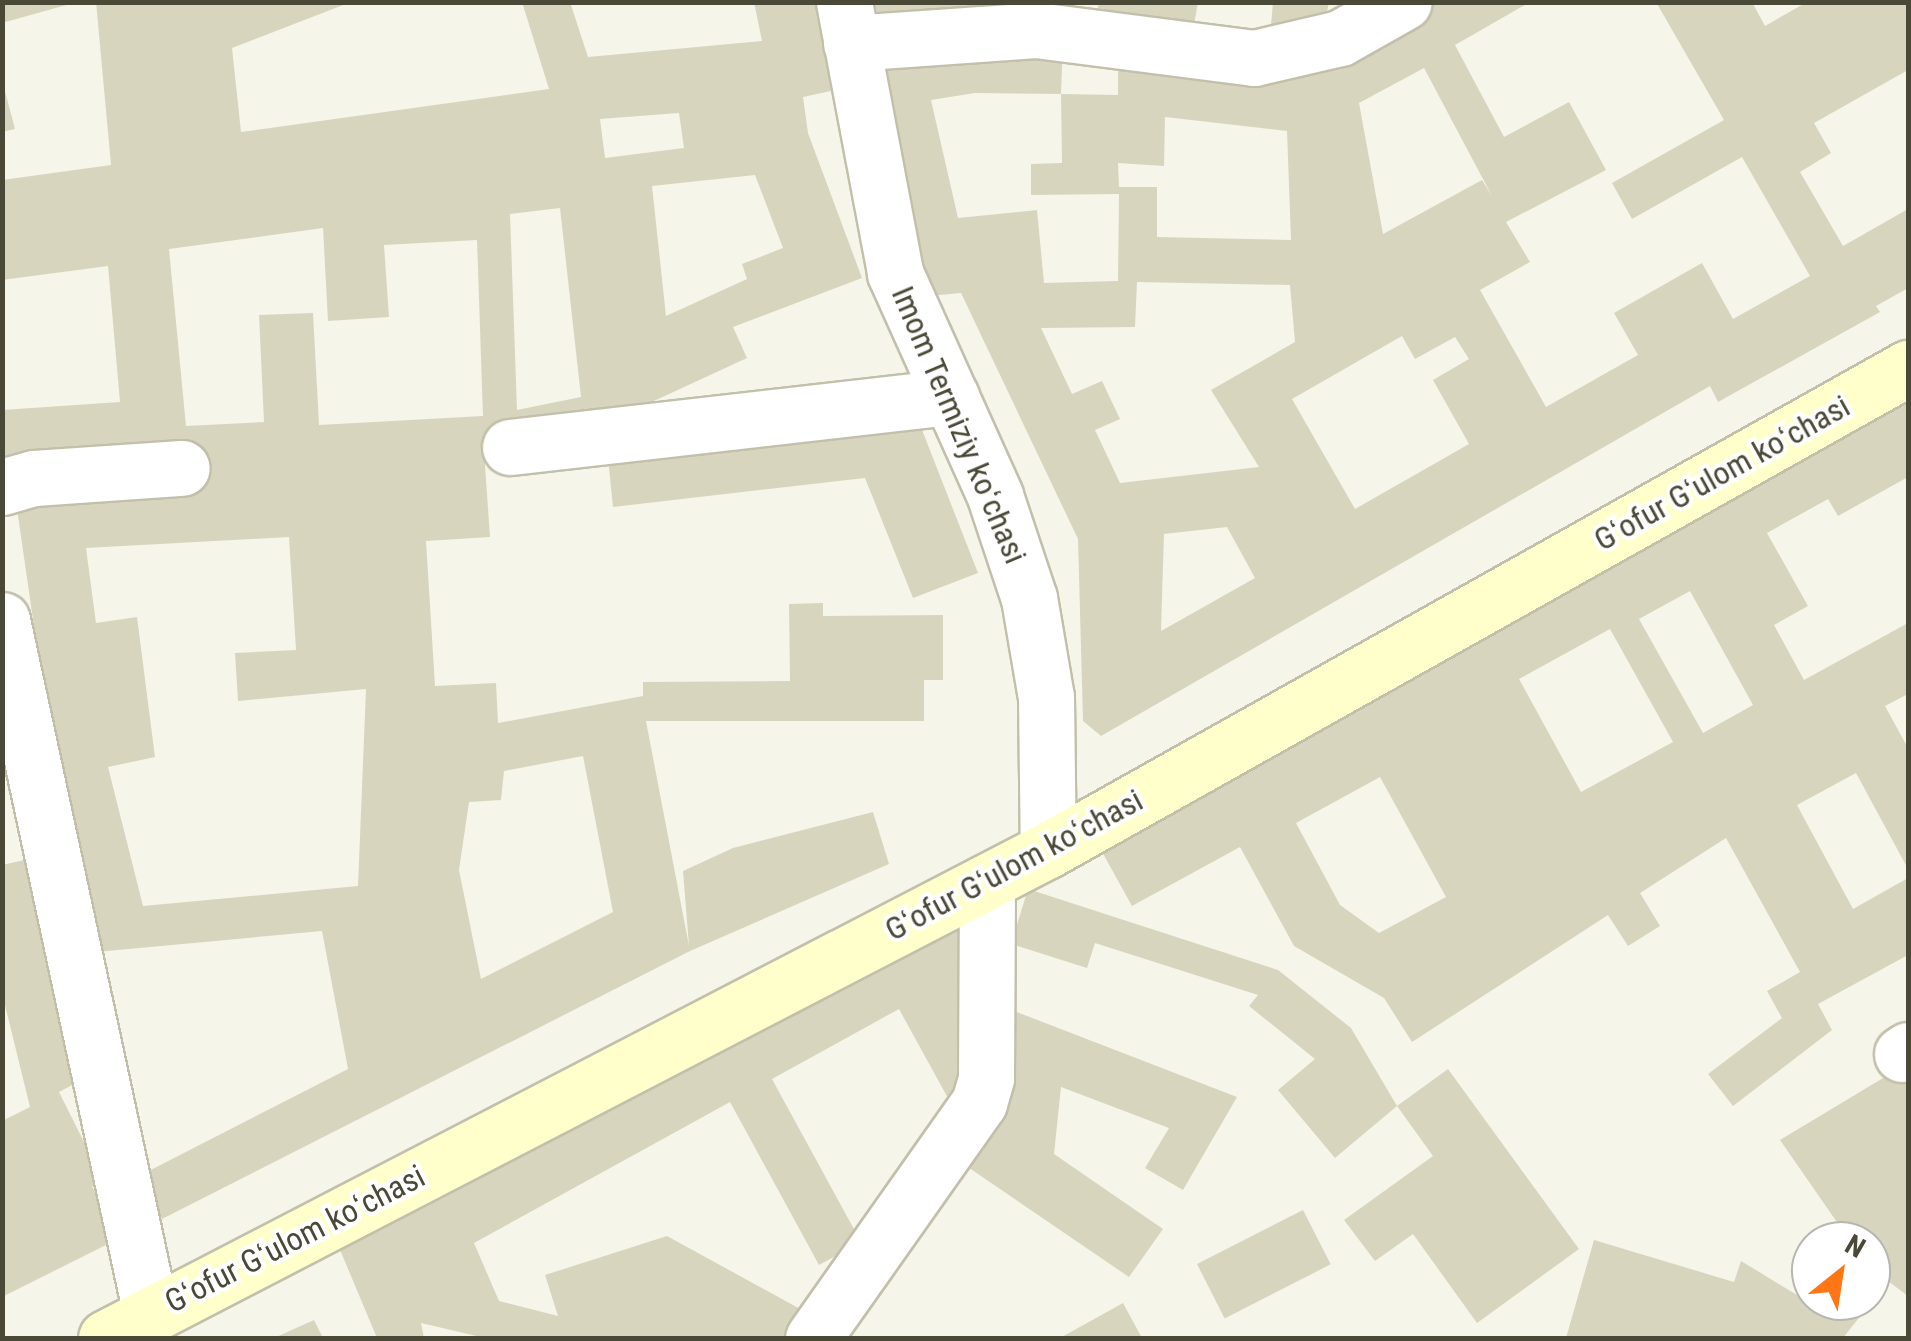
<!DOCTYPE html>
<html>
<head>
<meta charset="utf-8">
<style>
  body { margin:0 }
  #map { position:relative; width:1911px; height:1341px; overflow:hidden; background:#f6f5e9; font-family:"Roboto Condensed",sans-serif }
  div>[style] { position:absolute }
  .building>* { inset:0; background:#d8d5be; transform-origin:0 0 }
  .roads { filter:drop-shadow(2px 0 #c2c0ab) drop-shadow(-2px 0 #c2c0ab) drop-shadow(0 2px #c2c0ab) drop-shadow(0 -2px #c2c0ab) }
  .street>* { height:55px; margin:-27.5px; padding:0 27.5px; transform-origin:27.5px; border-radius:27.5px; background:#fff }
  .secondary>* { height:55px; margin:-27.5px; padding:0 27.5px; transform-origin:27.5px; border-radius:27.5px; background:#feffca }
  span { translate:-50% -50%; white-space:nowrap; text-align:center; line-height:1.15; -webkit-text-stroke:8px #fff; paint-order:stroke }
  .street-label { font-size:32px; color:#4a4837 }
  .frame { position:absolute; inset:0; border:5px solid #4a4837; pointer-events:none }
  .north { position:absolute; left:1791px; top:1221px; width:100px; height:100px; box-sizing:border-box; background:#fff; border:2px solid #b7b6af; border-radius:50%; rotate:30deg; font-size:28px; font-weight:700; line-height:40px; text-align:center; color:#4a4837 }
  .north::after { content:''; display:block; margin:auto; width:35px; height:45px; background:#ff7617; clip-path:polygon(50% 0,100% 100%,50% 72%,0 100%) }
</style>
</head>
<body>
<div id="map">
  <div class="building">
    <i style="clip-path:polygon(2px 2px,70px 2px,70px 4px,2px 23px)"></i>
    <i style="clip-path:polygon(evenodd,96px 2px,351px 2px,232px 48px,241px 132px,549px 89px,522px 2px,570px 2px,588px 57px,762px 41px,754px 2px,828px 2px,845px 88px,803px 97px,808px 133px,862px 278px,733px 327px,747px 358px,643px 406px,483px 437px,490px 537px,426px 541px,435px 686px,496px 683px,498px 723px,643px 696px,643px 682px,790px 681px,789px 604px,823px 603px,823px 616px,943px 615px,943px 680px,924px 680px,924px 721px,646px 721px,689px 946px,683px 871px,733px 848px,873px 812px,889px 864px,690px 951px,162px 1219px,139px 1176px,348px 1069px,322px 931px,96px 952px,41px 675px,16px 502px,190px 496px,187px 450px,2px 464px,2px 410px,120px 402px,108px 266px,2px 280px,2px 180px,111px 165px,96px 2px,679px 113px,684px 148px,605px 158px,600px 119px,679px 113px,96px 2px,755px 175px,783px 248px,742px 264px,747px 279px,666px 316px,652px 186px,755px 175px,96px 2px,560px 208px,581px 397px,517px 410px,510px 214px,560px 208px,96px 2px,323px 228px,328px 321px,389px 317px,384px 245px,477px 240px,483px 416px,319px 425px,313px 313px,259px 315px,264px 422px,186px 426px,169px 249px,323px 228px,96px 2px,289px 537px,296px 650px,235px 653px,238px 701px,366px 689px,358px 886px,143px 906px,108px 767px,155px 757px,137px 617px,96px 623px,86px 548px,289px 537px,96px 2px,583px 756px,613px 912px,481px 979px,459px 870px,469px 802px,501px 800px,504px 771px,583px 756px)"></i>
    <i style="clip-path:polygon(854px 2px,1035px 2px,1031px 18px,857px 27px)"></i>
    <i style="clip-path:polygon(1099px 2px,1198px 2px,1191px 42px,1095px 25px)"></i>
    <i style="clip-path:polygon(1273px 2px,1329px 2px,1322px 38px,1269px 48px)"></i>
    <i style="clip-path:polygon(evenodd,1418px 2px,1530px 2px,1455px 45px,1504px 137px,1569px 102px,1606px 170px,1506px 222px,1530px 262px,1480px 290px,1546px 407px,1638px 355px,1614px 313px,1702px 263px,1733px 319px,1810px 276px,1742px 157px,1632px 219px,1612px 183px,1724px 120px,1656px 2px,1752px 2px,1765px 26px,1807px 2px,1908px 2px,1908px 70px,1814px 123px,1831px 153px,1800px 172px,1843px 246px,1908px 209px,1908px 288px,1876px 306px,1880px 312px,1718px 402px,1710px 386px,1101px 736px,1083px 721px,1078px 539px,961px 293px,929px 296px,871px 49px,1063px 39px,1061px 94px,1118px 95px,1118px 52px,1285px 72px,1418px 2px,1424px 68px,1492px 196px,1482px 180px,1383px 234px,1359px 103px,1424px 68px,1418px 2px,975px 93px,1061px 94px,1062px 163px,1031px 164px,1031px 195px,1119px 194px,1118px 281px,1044px 283px,1037px 210px,958px 218px,931px 100px,975px 93px,1418px 2px,1165px 117px,1287px 131px,1291px 240px,1157px 237px,1157px 187px,1119px 187px,1118px 163px,1164px 166px,1165px 117px,1418px 2px,1137px 282px,1290px 285px,1295px 342px,1211px 390px,1259px 467px,1120px 483px,1095px 430px,1120px 419px,1102px 381px,1072px 394px,1041px 328px,1135px 327px,1137px 282px,1418px 2px,1402px 336px,1415px 359px,1455px 337px,1469px 359px,1433px 380px,1469px 444px,1355px 509px,1292px 399px,1402px 336px,1418px 2px,1227px 527px,1255px 578px,1161px 631px,1164px 534px,1227px 527px)"></i>
    <i style="clip-path:polygon(2px 80px,15px 129px,2px 132px)"></i>
    <i style="clip-path:polygon(evenodd,1908px 396px,1908px 477px,1838px 516px,1828px 499px,1767px 533px,1808px 606px,1774px 625px,1804px 680px,1908px 623px,1908px 694px,1885px 706px,1908px 748px,1908px 869px,1856px 773px,1797px 805px,1853px 909px,1908px 878px,1908px 955px,1818px 1004px,1832px 1030px,1733px 1106px,1708px 1074px,1782px 1018px,1767px 991px,1800px 972px,1726px 838px,1640px 893px,1660px 926px,1628px 946px,1608px 915px,1412px 1042px,1384px 998px,1294px 946px,1240px 847px,1132px 906px,1096px 841px,1908px 396px,1690px 591px,1753px 705px,1703px 733px,1639px 619px,1690px 591px,1908px 396px,1610px 629px,1673px 742px,1581px 792px,1519px 679px,1610px 629px,1908px 396px,1380px 777px,1446px 897px,1379px 933px,1340px 905px,1296px 823px,1380px 777px)"></i>
    <i style="clip-path:polygon(915px 412px,978px 573px,913px 598px,865px 478px,613px 507px,607px 448px)"></i>
    <i style="clip-path:polygon(29px 859px,80px 1081px,59px 1092px,104px 1182px,92px 1186px,118px 1239px,2px 1297px,2px 1121px,30px 1107px,2px 993px,2px 865px)"></i>
    <i style="clip-path:polygon(1028px 889px,1278px 970px,1351px 1028px,1397px 1106px,1335px 1158px,1278px 1090px,1315px 1059px,1249px 1006px,1258px 995px,1095px 943px,1087px 968px,1011px 944px)"></i>
    <i style="clip-path:polygon(976px 902px,976px 1085px,949px 1100px,899px 1009px,772px 1079px,861px 1242px,819px 1265px,730px 1102px,474px 1243px,499px 1301px,558px 1316px,545px 1275px,667px 1236px,802px 1310px,787px 1338px,485px 1338px,421px 1323px,424px 1338px,377px 1338px,338px 1245px)"></i>
    <i style="clip-path:polygon(1009px 1009px,1237px 1097px,1183px 1190px,1145px 1168px,1169px 1128px,1061px 1087px,1054px 1154px,1163px 1229px,1129px 1277px,959px 1161px)"></i>
    <i style="clip-path:polygon(1908px 1063px,1908px 1296px,1888px 1281px,1843px 1338px,1566px 1338px,1594px 1240px,1734px 1282px,1741px 1261px,1807px 1301px,1871px 1301px,1871px 1241px,1850px 1241px,1780px 1140px)"></i>
    <i style="clip-path:polygon(1448px 1069px,1579px 1249px,1477px 1323px,1413px 1234px,1375px 1261px,1344px 1220px,1433px 1156px,1397px 1106px)"></i>
    <i style="left:1303px;top:1210px;width:61px;height:119px;rotate:63deg"></i>
    <i style="clip-path:polygon(1123px 1303px,1142px 1338px,1060px 1338px)"></i>
    <i style="clip-path:polygon(314px 1320px,323px 1338px,274px 1338px)"></i>
  </div>
  <div class="roads">
    <div class="street">
      <i style="left:844px;top:2px;width:276px;rotate:79.3deg"></i>
      <i style="left:895px;top:273px;width:244px;rotate:65.8deg"></i>
      <i style="left:995px;top:496px;width:108px;rotate:71.6deg"></i>
      <i style="left:1029px;top:598px;width:100px;rotate:80.3deg"></i>
      <i style="left:1046px;top:697px;width:153px;rotate:89.3deg"></i>
      <i style="left:851px;top:43px;width:185px;rotate:-4deg"></i>
      <i style="left:1036px;top:30px;width:220px;rotate:7.3deg"></i>
      <i style="left:1254px;top:58px;width:88px;rotate:-13.1deg"></i>
      <i style="left:1340px;top:38px;width:73px;rotate:-29.4deg"></i>
      <i style="left:510px;top:447px;width:444px;rotate:-6.5deg"></i>
      <i style="left:2px;top:487px;width:33px;rotate:-16deg"></i>
      <i style="left:34px;top:478px;width:148px;rotate:-3.9deg"></i>
      <i style="left:2px;top:620px;width:710px;rotate:77.88deg"></i>
      <i style="left:1902px;top:1054px;width:7px;rotate:-34deg"></i>
      <i style="left:813px;top:1338px;width:288px;rotate:-54.8deg"></i>
      <i style="left:979px;top:1103px;width:26px;rotate:-74deg"></i>
      <i style="left:986px;top:1078px;width:196px;rotate:-89.7deg"></i>
    </div>
    <div class="secondary">
      <i style="left:106px;top:1338px;width:1061px;rotate:-27.39deg"></i>
      <i style="left:1048px;top:850px;width:986px;rotate:-29.27deg"></i>
    </div>
  </div>
  <div class="street-label">
    <span style="left:959px;top:425px;rotate:67deg">Imom Termiziy koʻchasi</span>
    <span style="left:1722px;top:473px;rotate:-29deg">Gʻofur Gʻulom koʻchasi</span>
    <span style="left:1014px;top:865px;rotate:-28deg">Gʻofur Gʻulom koʻchasi</span>
    <span style="left:295px;top:1239px;rotate:-27deg">Gʻofur Gʻulom koʻchasi</span>
  </div>
  <div class="frame"></div>
  <div class="north">N</div>
</div>
</body>
</html>
